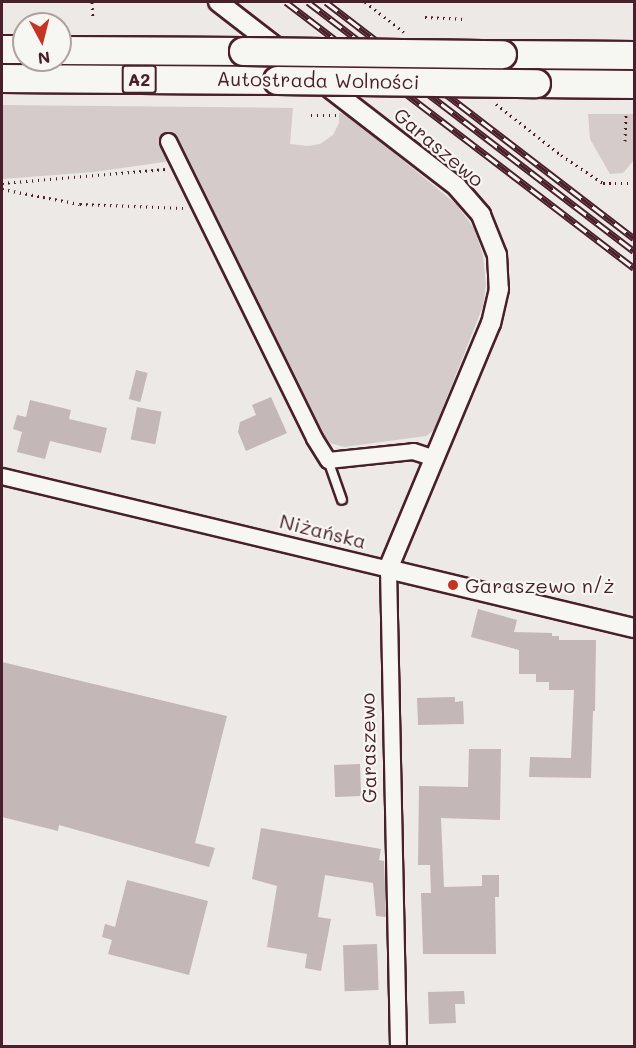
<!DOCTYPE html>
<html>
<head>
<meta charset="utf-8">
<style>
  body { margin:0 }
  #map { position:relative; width:636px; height:1048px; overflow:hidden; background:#ece9e6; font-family:Mali,sans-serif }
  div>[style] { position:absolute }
  .green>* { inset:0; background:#d4cbca }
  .building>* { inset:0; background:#c4b7b7; transform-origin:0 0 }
  .path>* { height:3px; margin-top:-1.5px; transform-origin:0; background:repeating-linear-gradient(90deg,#4a1f2b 0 1.5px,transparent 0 6px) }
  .roads { filter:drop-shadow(2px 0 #4a1f2b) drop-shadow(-2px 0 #4a1f2b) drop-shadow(0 2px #4a1f2b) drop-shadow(0 -2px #4a1f2b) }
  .service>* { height:8px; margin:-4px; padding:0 4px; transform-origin:4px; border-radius:4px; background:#f6f6f2 }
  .minor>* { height:15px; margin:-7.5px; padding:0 7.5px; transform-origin:7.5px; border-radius:7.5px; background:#f6f6f2 }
  .tertiary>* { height:18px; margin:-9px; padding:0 9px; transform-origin:9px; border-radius:9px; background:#f6f6f2 }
  .motorway>* { height:27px; margin:-13.5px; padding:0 13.5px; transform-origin:13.5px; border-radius:13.5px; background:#f6f6f2 }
  .rail>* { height:7px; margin-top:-3.5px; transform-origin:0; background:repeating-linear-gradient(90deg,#f6f6f2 0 14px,#4a1f2b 0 28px); box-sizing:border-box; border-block:2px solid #4a1f2b }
  .bridges { filter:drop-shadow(2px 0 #4a1f2b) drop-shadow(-2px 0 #4a1f2b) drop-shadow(0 2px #4a1f2b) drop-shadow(0 -2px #4a1f2b) }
  .motorway-bridge>* { height:27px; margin:-13.5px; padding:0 13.5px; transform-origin:13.5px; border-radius:13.5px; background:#f6f6f2 }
  .dots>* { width:16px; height:16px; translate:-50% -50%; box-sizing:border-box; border:3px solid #f6f6f2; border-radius:50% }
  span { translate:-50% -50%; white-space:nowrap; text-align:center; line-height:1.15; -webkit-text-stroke:4.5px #f6f6f2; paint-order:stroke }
  .shield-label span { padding:2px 4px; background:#f6f6f2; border:2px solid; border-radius:4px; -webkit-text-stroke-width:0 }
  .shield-label { font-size:18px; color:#4a1f2b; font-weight:700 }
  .street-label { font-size:20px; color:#4a1f2b }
  .poi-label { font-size:20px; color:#4a1f2b }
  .left { translate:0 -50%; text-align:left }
  .frame { position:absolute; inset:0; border:3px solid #4a1f2b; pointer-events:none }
  .north { position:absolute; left:12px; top:12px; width:60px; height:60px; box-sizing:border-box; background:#f6f6f2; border:2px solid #b1a0a2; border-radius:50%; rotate:173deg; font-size:16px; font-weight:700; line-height:24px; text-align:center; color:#4a1f2b }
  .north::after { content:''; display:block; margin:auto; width:21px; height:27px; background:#c8321e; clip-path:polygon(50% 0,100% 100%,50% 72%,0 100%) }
</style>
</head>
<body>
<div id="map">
  <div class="green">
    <i style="clip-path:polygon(2px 59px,170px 62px,171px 69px,2px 68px)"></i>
    <i style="clip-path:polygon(2px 105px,293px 108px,290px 144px,308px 146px,320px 144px,333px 135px,339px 123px,339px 113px,344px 113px,354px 120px,456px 204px,474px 228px,483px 255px,486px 285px,483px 306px,434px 430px,426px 436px,344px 447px,330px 443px,325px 436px,321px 437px,171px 161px,94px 172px,2px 179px)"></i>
    <i style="clip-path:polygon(588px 114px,634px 114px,634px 160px,623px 173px,610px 174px,590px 139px)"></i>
  </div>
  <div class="building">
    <i style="left:136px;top:370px;width:12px;height:30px;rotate:14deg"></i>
    <i style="clip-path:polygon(271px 397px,287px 433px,246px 451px,238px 432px,240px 422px,256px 415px,252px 405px)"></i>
    <i style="clip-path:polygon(30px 400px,71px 410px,69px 419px,107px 428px,101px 453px,50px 441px,45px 459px,17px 452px,22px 432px,13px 429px,17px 415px,26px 417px)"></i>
    <i style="left:137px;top:407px;width:25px;height:33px;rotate:11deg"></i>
    <i style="clip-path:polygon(478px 609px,517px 620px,514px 632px,552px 633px,552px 636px,559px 636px,559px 640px,596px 640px,595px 711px,593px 711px,591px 778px,529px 777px,530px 757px,571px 758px,574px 690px,549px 690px,549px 682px,536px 682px,536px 674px,519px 674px,519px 650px,471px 637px)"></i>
    <i style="clip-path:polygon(2px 662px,227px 716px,195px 843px,215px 848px,209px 867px,59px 825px,58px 831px,2px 817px)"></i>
    <i style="clip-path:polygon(455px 697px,455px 702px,463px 701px,464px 724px,418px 725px,417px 698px)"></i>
    <i style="clip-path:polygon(469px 749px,501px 749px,500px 820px,441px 818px,444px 887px,482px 886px,482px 875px,499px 875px,499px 897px,495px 897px,496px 954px,423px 954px,421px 893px,431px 893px,430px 865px,418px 865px,419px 786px,468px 787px)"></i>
    <i style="left:360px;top:764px;width:32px;height:26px;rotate:88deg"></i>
    <i style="clip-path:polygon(261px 828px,381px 849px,379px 860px,384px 861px,386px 917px,376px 916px,373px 883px,325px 875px,318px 917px,331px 919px,321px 971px,305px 968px,307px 954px,267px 947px,277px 886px,252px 879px)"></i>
    <i style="clip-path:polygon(127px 880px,208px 901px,189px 975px,108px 954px,112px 940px,102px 937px,105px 924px,115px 927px)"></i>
    <i style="left:377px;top:944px;width:46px;height:34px;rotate:88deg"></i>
    <i style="clip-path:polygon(464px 991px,465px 1004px,455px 1004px,456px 1023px,429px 1024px,428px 992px)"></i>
  </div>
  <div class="path">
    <i style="left:92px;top:2px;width:17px;rotate:87deg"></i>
    <i style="left:365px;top:2px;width:49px;rotate:37.6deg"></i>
    <i style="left:425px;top:17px;width:40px;rotate:2.9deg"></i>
    <i style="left:496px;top:104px;width:83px;rotate:38.1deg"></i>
    <i style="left:561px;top:155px;width:50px;rotate:33.7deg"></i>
    <i style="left:603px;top:183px;width:31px"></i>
    <i style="left:311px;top:115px;width:25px"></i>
    <i style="left:625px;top:141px;width:28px;rotate:-88deg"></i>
    <i style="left:2px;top:183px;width:165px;rotate:-4.9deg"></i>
    <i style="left:2px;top:189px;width:79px;rotate:10.9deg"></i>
    <i style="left:80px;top:204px;width:103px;rotate:2.2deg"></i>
  </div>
  <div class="roads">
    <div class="service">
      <i style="left:328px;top:460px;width:42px;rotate:70.7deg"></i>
    </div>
    <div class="minor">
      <i style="left:168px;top:141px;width:331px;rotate:63.8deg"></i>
      <i style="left:314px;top:438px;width:26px;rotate:58deg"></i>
      <i style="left:328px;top:460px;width:85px;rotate:-6deg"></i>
      <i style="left:413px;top:451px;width:23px;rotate:18deg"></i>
      <i style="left:2px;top:476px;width:397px;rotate:13.5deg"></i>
      <i style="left:388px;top:569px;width:477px;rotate:88.8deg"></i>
    </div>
    <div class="tertiary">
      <i style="left:218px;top:2px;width:302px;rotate:37.7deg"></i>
      <i style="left:457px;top:187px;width:37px;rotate:49deg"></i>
      <i style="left:481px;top:215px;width:43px;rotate:68.2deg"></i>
      <i style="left:497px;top:255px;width:34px;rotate:87deg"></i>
      <i style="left:499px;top:289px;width:35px;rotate:103deg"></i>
      <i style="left:491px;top:323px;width:267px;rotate:112.7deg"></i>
      <i style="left:388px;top:569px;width:253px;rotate:13.5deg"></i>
    </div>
    <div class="motorway">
      <i style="left:2px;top:49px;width:22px"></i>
      <i style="left:60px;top:50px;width:183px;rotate:0.3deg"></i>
      <i style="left:502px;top:54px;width:132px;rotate:0.4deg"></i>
      <i style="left:2px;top:78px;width:275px;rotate:0.4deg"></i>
      <i style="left:536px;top:83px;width:98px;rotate:0.6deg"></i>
    </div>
  </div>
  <div class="rail">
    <i style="left:286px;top:2px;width:438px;rotate:37.4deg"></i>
    <i style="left:308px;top:2px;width:410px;rotate:37.4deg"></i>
    <i style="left:326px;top:2px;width:388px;rotate:37.5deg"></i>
  </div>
  <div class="bridges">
    <div class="motorway-bridge">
      <i style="left:243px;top:51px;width:259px;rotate:0.7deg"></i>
      <i style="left:277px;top:80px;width:259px;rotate:0.7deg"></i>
    </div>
  </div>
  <div class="dots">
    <i style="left:453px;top:585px;background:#c8321e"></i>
  </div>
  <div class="shield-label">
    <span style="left:139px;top:79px">A2</span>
  </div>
  <div class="street-label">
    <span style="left:318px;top:80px;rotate:1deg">Autostrada Wolności</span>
    <span style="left:439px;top:147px;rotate:40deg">Garaszewo</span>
    <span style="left:323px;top:531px;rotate:14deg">Niżańska</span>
    <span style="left:368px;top:748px;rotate:-91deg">Garaszewo</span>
  </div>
  <div class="poi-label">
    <span class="left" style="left:465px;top:585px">Garaszewo n/ż</span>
  </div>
  <div class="frame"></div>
  <div class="north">N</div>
</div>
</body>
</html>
